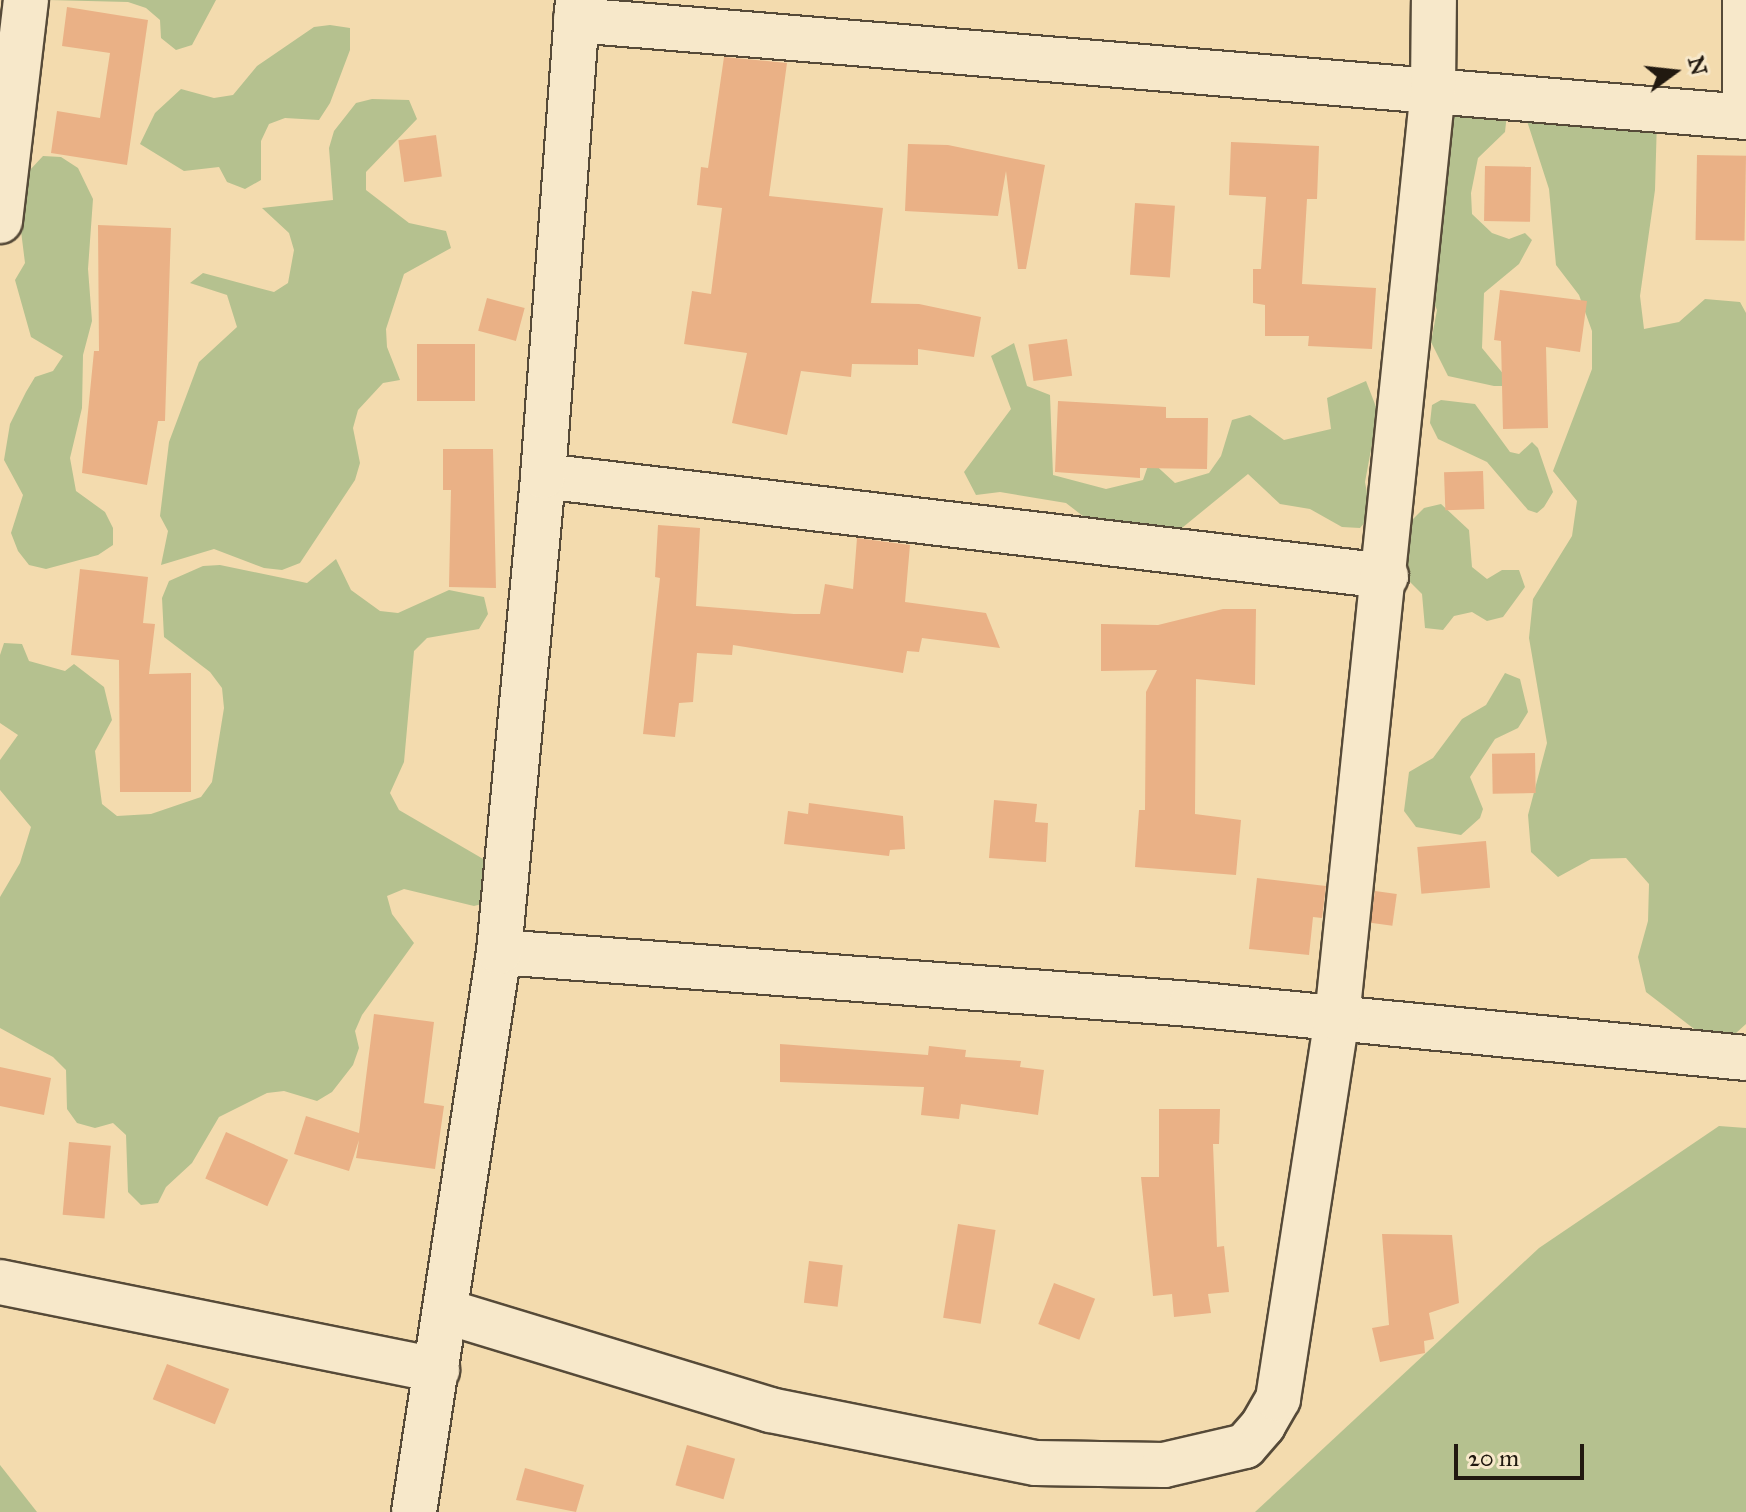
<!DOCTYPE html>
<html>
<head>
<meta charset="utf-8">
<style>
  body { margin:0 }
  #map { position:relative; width:1746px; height:1512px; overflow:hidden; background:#f3dbae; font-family:"IM FELL Great Primer",serif }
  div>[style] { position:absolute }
  .green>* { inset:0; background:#b5c18f }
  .building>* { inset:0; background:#eab186; transform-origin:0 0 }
  .roads { filter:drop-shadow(2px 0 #564a38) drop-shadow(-2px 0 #564a38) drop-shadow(0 2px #564a38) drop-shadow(0 -2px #564a38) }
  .minor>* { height:44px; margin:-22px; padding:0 22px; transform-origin:22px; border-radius:22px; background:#f7e8ca }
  span { translate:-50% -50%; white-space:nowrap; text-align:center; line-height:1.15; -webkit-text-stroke:8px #f7e8ca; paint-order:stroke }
  .north { position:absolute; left:1634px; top:32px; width:80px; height:80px; -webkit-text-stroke:6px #f7e8ca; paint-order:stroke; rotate:75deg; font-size:22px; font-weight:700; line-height:32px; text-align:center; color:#211910 }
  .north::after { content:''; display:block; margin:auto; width:28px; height:36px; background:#211910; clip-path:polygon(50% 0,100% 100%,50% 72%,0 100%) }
  .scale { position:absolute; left:1454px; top:1444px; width:130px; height:36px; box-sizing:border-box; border:4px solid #211910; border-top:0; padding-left:10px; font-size:24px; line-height:28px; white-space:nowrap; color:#211910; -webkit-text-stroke:6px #f7e8ca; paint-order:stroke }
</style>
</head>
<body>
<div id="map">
  <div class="green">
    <i style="clip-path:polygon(48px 0,216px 0,192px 45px,176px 50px,161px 38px,160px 20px,146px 8px,128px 2px)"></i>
    <i style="clip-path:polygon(330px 25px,350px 28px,350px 50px,330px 103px,319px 120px,285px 118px,269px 124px,261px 141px,261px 180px,245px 189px,227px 182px,219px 167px,184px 171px,140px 144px,155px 113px,181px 89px,214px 98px,233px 95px,257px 66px,314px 27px)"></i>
    <i style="clip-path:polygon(372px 99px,409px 100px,417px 119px,366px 172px,366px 190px,409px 223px,446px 231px,451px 248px,404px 274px,386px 329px,387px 347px,400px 380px,383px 383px,358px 410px,353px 428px,360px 463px,355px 480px,300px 563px,282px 570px,264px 568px,214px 549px,161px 565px,168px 531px,160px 516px,169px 442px,199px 362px,237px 327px,227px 295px,190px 283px,203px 273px,274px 292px,288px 283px,294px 250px,289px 233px,262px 208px,333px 200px,329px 148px,334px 131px,356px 103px)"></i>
    <i style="clip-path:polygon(1508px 104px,1505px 132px,1478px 158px,1471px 193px,1472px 214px,1492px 233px,1509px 239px,1525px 233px,1532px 240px,1519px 264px,1484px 293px,1482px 348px,1505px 376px,1504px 386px,1494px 386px,1448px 376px,1431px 342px,1437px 310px,1428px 290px,1450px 110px)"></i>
    <i style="clip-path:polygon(1563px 115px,1657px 119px,1655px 190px,1640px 296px,1644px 329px,1679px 322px,1705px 299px,1740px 302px,1746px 313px,1746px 1024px,1736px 1033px,1702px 1035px,1646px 992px,1638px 957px,1648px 921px,1649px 884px,1626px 858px,1591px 859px,1558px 877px,1531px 852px,1528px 815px,1547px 743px,1529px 638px,1533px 599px,1572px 536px,1577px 501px,1553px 471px,1592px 369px,1592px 331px,1579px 295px,1556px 265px,1549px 189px,1527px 121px)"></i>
    <i style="clip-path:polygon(43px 156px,61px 157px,78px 168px,93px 199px,88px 269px,92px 321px,83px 355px,82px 408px,70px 458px,76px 491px,105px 512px,113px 528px,113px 545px,98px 555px,46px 569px,29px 565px,18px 551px,11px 533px,23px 495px,4px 460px,10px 424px,26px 392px,35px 377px,53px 371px,63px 356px,31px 337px,15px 280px,25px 263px,18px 207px,29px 171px)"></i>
    <i style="clip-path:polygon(1014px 343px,1027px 386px,1050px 395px,1053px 475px,1106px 489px,1143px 480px,1150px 460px,1175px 483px,1209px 473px,1221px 456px,1232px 420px,1250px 415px,1284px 440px,1331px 429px,1327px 398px,1366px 381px,1378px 412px,1365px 482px,1371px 515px,1360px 528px,1342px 527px,1310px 509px,1280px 504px,1248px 474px,1177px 532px,1088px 520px,1066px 503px,1000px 492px,976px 495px,964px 472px,1011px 409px,991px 356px)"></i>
    <i style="clip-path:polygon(1441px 400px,1475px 404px,1510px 452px,1519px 454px,1532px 442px,1538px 448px,1553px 492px,1544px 507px,1537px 513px,1528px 510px,1487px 462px,1438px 439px,1430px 423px,1432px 405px)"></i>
    <i style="clip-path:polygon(1441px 504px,1469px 530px,1472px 567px,1487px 579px,1502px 570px,1519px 570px,1525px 587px,1503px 617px,1487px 621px,1472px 612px,1454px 616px,1443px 630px,1425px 628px,1422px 594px,1396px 568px,1402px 534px,1412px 520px,1424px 508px)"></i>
    <i style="clip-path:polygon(336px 559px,351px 590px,380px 611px,398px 613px,449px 590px,484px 597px,488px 614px,479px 629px,427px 638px,414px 651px,404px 762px,390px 793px,399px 810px,509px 874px,490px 902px,474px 906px,404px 889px,387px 896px,392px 914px,414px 943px,362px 1015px,355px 1031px,359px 1048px,353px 1065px,332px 1092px,317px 1101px,284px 1091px,267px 1093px,219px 1117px,192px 1163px,166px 1187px,158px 1203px,141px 1205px,128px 1192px,126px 1135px,113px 1123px,95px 1128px,77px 1123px,67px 1109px,66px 1070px,53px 1057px,0 1028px,0 897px,20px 863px,31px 827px,0 790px,0 760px,18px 735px,0 723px,0 655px,4px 643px,22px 644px,29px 661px,65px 671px,74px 664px,104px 687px,112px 720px,95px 751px,102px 804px,117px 816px,151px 814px,201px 797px,212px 782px,224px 708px,222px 688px,210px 672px,164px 637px,162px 598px,169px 581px,203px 566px,220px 565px,307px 583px)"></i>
    <i style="clip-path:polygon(1505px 673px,1520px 679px,1528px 712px,1518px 728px,1495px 739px,1470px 777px,1483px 809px,1480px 818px,1461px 835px,1416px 827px,1404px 811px,1409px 772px,1433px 758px,1462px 719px,1486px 705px)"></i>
    <i style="clip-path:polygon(1719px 1126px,1746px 1128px,1746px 1512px,1255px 1512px,1539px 1248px)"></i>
    <i style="clip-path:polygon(0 1465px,37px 1512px,0 1512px)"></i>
  </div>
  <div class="building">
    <i style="clip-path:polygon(67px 7px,148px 20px,127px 165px,51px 153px,57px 111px,100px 118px,110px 53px,62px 46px)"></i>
    <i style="clip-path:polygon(724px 57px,787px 63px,769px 196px,883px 208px,871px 303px,919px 304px,981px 317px,974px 357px,918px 349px,918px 365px,852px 364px,851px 377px,801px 371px,787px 435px,732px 423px,747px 353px,684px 344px,692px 291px,711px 294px,722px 208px,697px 205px,701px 167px,708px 168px)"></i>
    <i style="left:436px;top:135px;width:42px;height:38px;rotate:82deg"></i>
    <i style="clip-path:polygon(1231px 142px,1319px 146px,1317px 199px,1307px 199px,1302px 284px,1376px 288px,1372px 349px,1308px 346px,1309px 336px,1265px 336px,1265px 305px,1253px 303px,1253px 269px,1261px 269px,1266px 197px,1229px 195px)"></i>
    <i style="clip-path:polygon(908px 144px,948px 145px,1045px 165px,1026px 269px,1018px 269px,1006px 171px,998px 216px,905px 211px)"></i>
    <i style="left:1697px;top:155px;width:49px;height:85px;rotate:1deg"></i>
    <i style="left:1485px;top:166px;width:46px;height:55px;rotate:1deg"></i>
    <i style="left:1135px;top:203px;width:40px;height:72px;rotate:4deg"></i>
    <i style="clip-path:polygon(98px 225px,171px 228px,165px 421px,158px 421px,147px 485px,82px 473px,94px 351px,99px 351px)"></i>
    <i style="clip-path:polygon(1500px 290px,1587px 301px,1580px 352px,1546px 347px,1548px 428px,1503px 429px,1501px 341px,1494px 340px)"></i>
    <i style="left:487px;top:298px;width:39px;height:34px;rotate:15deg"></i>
    <i style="left:1067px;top:339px;width:37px;height:39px;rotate:82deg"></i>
    <i style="left:417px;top:344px;width:58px;height:57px"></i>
    <i style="clip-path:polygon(1058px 401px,1166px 407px,1166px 418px,1208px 418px,1207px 469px,1140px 468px,1140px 478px,1055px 472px)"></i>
    <i style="clip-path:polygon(443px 449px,493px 449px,496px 588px,449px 587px,451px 490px,443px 490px)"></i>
    <i style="left:1483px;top:471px;width:38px;height:39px;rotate:88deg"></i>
    <i style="clip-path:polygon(658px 525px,700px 528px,696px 606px,794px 614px,820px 614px,825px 584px,853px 589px,857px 538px,910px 545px,905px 602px,986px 613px,1000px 648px,922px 638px,919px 652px,907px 651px,903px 673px,733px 645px,732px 655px,697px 653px,693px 702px,679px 703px,675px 737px,643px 734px,660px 578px,655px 577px)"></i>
    <i style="clip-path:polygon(80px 569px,148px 577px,143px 623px,155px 624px,149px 674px,191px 673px,191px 792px,120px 792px,119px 660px,71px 655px)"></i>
    <i style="clip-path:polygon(1223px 609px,1256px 609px,1255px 685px,1196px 679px,1195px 814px,1241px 820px,1236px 875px,1135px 867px,1139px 810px,1145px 810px,1146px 692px,1157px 670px,1101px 671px,1101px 624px,1158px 625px)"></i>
    <i style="left:1535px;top:753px;width:40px;height:43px;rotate:89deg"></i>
    <i style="clip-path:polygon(994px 800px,1037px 804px,1035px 822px,1048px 823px,1046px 862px,989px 858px)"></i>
    <i style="clip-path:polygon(809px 803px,903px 816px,905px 849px,890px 850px,889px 856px,784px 844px,788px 811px,808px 814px)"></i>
    <i style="left:1486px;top:841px;width:47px;height:69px;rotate:85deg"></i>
    <i style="clip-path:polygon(1257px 878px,1326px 886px,1322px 918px,1313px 917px,1309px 955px,1249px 949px)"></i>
    <i style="left:1375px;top:891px;width:22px;height:32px;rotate:8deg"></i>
    <i style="clip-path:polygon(374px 1014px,434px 1022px,424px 1103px,444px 1106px,435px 1169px,356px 1158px,359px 1140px,349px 1171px,294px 1154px,306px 1116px,359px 1133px)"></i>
    <i style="clip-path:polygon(780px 1044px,928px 1055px,929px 1046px,966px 1050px,965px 1057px,1021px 1061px,1020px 1067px,1044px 1070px,1038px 1115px,961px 1104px,959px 1119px,921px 1115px,924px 1087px,780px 1082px)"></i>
    <i style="clip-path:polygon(0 1067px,51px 1078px,44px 1115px,0 1106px)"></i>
    <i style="clip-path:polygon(1159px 1109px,1220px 1109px,1219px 1144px,1213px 1144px,1217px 1247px,1224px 1246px,1229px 1292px,1208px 1294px,1211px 1313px,1174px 1317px,1172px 1294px,1153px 1296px,1141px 1177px,1159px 1177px)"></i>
    <i style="left:226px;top:1132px;width:68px;height:51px;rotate:24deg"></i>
    <i style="left:69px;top:1142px;width:42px;height:73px;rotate:5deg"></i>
    <i style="left:958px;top:1224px;width:38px;height:95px;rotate:9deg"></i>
    <i style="clip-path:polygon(1382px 1234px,1452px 1235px,1459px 1303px,1429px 1313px,1434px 1339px,1424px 1341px,1425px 1353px,1380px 1362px,1372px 1328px,1389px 1325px)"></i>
    <i style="left:809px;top:1261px;width:34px;height:42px;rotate:7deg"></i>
    <i style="left:1054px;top:1283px;width:44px;height:44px;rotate:21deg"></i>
    <i style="left:167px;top:1364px;width:67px;height:38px;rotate:22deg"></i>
    <i style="left:687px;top:1445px;width:50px;height:42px;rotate:16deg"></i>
    <i style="clip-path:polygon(525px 1468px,584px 1485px,576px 1512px,516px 1500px)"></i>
  </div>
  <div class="roads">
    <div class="minor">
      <i style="left:1745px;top:0;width:117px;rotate:90deg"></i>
      <i style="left:576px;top:20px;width:1174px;rotate:4.74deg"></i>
      <i style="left:0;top:221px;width:223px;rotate:-83.3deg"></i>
      <i style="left:543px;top:476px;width:849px;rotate:6.77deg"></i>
      <i style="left:499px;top:952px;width:694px;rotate:4.3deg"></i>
      <i style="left:1191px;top:1004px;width:558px;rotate:5.56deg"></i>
      <i style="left:0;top:1282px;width:446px;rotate:11.4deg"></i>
      <i style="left:448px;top:1312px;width:337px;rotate:16.9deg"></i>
      <i style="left:770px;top:1410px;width:271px;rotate:11.3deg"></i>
      <i style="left:1036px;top:1463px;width:128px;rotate:0.9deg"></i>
      <i style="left:1164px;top:1465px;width:83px;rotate:-13.2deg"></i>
      <i style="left:1245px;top:1446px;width:28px;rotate:-49deg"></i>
      <i style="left:1263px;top:1425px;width:30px;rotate:-60deg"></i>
      <i style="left:1278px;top:1399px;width:386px;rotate:-81.2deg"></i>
      <i style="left:1337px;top:1018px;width:934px;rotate:-84.1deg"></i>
      <i style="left:1433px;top:89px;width:89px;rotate:-89.4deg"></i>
      <i style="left:414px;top:1512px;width:566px;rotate:-81.37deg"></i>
      <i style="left:499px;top:952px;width:478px;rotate:-84.7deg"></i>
      <i style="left:543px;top:476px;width:477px;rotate:-85.8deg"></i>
    </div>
  </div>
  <div class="north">N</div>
  <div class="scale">20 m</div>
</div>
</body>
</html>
